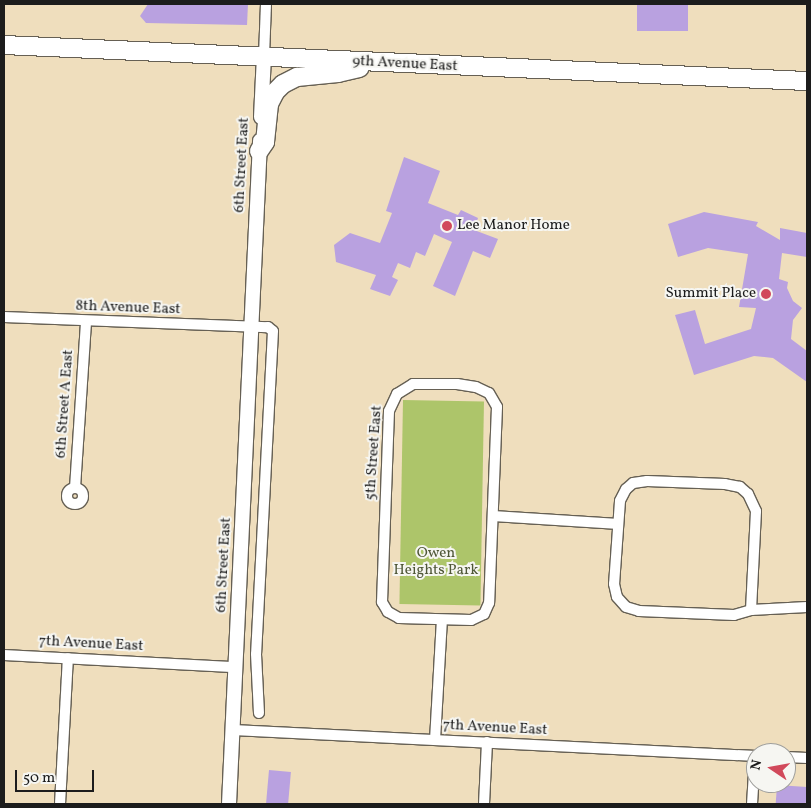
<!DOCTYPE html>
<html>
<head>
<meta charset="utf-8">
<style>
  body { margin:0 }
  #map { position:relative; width:811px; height:808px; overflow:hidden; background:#efdebd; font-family:Vollkorn,serif }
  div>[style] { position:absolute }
  .green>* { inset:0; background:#adc56a; transform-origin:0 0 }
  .building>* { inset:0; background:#b9a1e0; transform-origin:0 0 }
  .roads { filter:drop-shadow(1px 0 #666054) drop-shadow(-1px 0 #666054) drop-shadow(0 1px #666054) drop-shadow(0 -1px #666054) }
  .street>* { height:10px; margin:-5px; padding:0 5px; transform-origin:5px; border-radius:5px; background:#fff }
  .street>.ring { margin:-5px; padding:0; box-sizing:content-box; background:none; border:10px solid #fff; border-radius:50% }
  .secondary>* { height:14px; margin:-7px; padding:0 7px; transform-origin:7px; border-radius:7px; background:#fff }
  .highway>* { height:18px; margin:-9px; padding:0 9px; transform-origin:9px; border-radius:9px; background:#fff }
  .dots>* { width:14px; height:14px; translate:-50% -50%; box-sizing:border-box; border:2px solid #f6f6f2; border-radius:50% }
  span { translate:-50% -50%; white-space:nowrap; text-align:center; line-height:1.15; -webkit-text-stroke:4px #f6f6f2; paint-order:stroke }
  .street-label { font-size:15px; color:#1c1c1c }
  .poi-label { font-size:15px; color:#1c1c1c }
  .left { translate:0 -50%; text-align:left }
  .right { translate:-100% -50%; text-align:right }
  .park-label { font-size:15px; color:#4f5737 }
  .frame { position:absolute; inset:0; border:5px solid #1c1c1c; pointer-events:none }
  .north { position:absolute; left:746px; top:743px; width:50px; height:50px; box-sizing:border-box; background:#f6f6f2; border:1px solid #9f9f9c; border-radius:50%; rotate:282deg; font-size:14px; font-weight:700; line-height:20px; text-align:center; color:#1c1c1c }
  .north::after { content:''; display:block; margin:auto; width:18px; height:22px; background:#d1495b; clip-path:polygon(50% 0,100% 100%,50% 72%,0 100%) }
  .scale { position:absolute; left:15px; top:770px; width:79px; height:22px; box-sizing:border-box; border:2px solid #1c1c1c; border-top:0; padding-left:6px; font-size:15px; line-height:18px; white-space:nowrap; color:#1c1c1c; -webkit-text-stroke:4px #f6f6f2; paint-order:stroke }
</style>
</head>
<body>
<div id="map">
  <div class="green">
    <i style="left:403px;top:400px;width:81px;height:204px;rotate:1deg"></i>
  </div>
  <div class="building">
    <i style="clip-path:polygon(148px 4px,248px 4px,247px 25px,146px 23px,140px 16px)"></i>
    <i style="left:637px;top:4px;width:51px;height:27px"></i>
    <i style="clip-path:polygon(404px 157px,440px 171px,428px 203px,458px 215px,461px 210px,478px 218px,474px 230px,498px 239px,490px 258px,473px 251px,455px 296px,433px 286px,452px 242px,434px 234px,425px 256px,416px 252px,410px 268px,398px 263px,392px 277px,398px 280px,390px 296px,370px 289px,376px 275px,336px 262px,334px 245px,350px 233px,380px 243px,392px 213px,386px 211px)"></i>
    <i style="clip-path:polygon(704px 212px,758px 222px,756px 226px,780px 240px,780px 228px,807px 233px,807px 257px,782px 253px,779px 279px,788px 282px,787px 288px,793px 301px,802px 308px,793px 320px,791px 339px,807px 351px,807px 382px,773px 358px,754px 356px,694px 375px,675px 315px,695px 310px,705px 344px,751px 329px,756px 308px,739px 307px,748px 254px,708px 248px,678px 257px,668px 224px)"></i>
    <i style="left:269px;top:770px;width:22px;height:34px;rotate:5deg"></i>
    <i style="left:777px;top:785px;width:30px;height:19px;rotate:4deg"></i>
  </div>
  <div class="roads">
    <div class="street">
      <i style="left:264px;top:56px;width:52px;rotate:-87.8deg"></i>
      <i style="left:4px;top:317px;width:264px;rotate:2.2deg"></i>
      <i style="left:268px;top:327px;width:6px;rotate:39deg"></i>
      <i style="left:273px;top:331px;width:323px;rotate:93deg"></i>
      <i style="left:256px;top:654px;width:59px;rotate:87.1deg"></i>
      <i style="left:413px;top:384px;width:44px"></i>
      <i style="left:457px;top:384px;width:19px;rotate:9deg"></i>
      <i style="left:476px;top:387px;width:14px;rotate:25deg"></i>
      <i style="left:489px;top:393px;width:16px;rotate:60deg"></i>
      <i style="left:497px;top:407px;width:196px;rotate:92.3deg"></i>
      <i style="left:489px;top:603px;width:12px;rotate:114deg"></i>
      <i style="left:484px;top:614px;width:14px;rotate:155deg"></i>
      <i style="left:471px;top:620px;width:72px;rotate:-178.4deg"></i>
      <i style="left:399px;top:618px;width:13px;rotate:-151deg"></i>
      <i style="left:388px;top:612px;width:12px;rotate:-121deg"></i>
      <i style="left:382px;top:602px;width:191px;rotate:-87.9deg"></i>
      <i style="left:389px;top:411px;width:19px;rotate:-65deg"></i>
      <i style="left:397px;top:394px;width:19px;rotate:-32deg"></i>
      <i class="ring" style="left:67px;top:488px;width:6px;height:6px"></i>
      <i style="left:75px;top:488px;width:167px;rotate:-86.2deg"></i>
      <i style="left:494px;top:516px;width:124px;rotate:3.7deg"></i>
      <i style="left:751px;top:610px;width:99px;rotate:-87.1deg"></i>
      <i style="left:756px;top:511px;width:19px;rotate:-115deg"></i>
      <i style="left:748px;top:494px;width:11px;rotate:-139deg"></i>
      <i style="left:740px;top:487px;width:15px;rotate:-169deg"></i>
      <i style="left:725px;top:484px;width:78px;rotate:-177.8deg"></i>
      <i style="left:647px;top:481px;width:14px;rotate:172deg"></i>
      <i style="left:633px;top:483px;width:9px;rotate:139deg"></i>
      <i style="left:626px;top:489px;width:13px;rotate:117deg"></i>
      <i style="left:620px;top:501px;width:83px;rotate:94.1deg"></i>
      <i style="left:614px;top:584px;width:13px;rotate:77deg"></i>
      <i style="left:617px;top:597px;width:13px;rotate:48deg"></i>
      <i style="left:626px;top:607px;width:14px;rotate:17deg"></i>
      <i style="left:639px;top:611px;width:95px;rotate:2.4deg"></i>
      <i style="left:734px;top:615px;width:18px;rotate:-16deg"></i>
      <i style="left:751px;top:610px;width:56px;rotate:-3.1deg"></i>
      <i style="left:4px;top:655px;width:232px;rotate:3deg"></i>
      <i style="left:233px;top:730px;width:524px;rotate:2.85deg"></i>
      <i style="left:435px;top:740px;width:120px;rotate:-86.7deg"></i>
      <i style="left:786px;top:757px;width:21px;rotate:3deg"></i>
      <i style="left:60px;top:804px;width:146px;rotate:-86.9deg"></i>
      <i style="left:484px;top:804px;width:62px;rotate:-87.2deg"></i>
      <i style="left:752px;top:804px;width:48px;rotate:-86.4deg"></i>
    </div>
    <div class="secondary">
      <i style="left:261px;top:117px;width:61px;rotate:-87.2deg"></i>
      <i style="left:229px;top:804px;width:664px;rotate:-87.32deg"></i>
    </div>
    <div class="highway">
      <i style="left:4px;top:45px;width:804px;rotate:2.57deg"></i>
      <i style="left:259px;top:151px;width:11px;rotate:-56deg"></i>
      <i style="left:265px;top:142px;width:38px;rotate:-84deg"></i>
      <i style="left:269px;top:104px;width:13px;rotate:-63deg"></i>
      <i style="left:275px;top:92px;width:11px;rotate:-45deg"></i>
      <i style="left:283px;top:84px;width:16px;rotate:-27deg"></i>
      <i style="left:297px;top:77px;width:41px;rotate:-5.6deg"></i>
      <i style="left:338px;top:73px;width:22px;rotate:-13deg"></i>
    </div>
  </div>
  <div class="dots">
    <i style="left:447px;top:226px;background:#d1495b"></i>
    <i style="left:766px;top:294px;background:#d1495b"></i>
  </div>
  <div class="street-label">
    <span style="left:405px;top:64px;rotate:3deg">9th Avenue East</span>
    <span style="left:242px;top:165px;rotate:-87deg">6th Street East</span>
    <span style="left:128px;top:308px;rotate:2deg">8th Avenue East</span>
    <span style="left:65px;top:404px;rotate:-86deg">6th Street A East</span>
    <span style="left:374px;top:453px;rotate:-86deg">5th Street East</span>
    <span style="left:224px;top:565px;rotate:-87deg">6th Street East</span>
    <span style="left:91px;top:644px;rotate:3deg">7th Avenue East</span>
    <span style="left:495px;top:728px;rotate:3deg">7th Avenue East</span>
  </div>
  <div class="poi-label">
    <span class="left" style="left:457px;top:226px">Lee Manor Home</span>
    <span class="right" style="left:756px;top:294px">Summit Place</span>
  </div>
  <div class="park-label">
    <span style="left:436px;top:562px">Owen<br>Heights Park</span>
  </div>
  <div class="frame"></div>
  <div class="north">N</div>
  <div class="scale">50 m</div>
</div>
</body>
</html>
